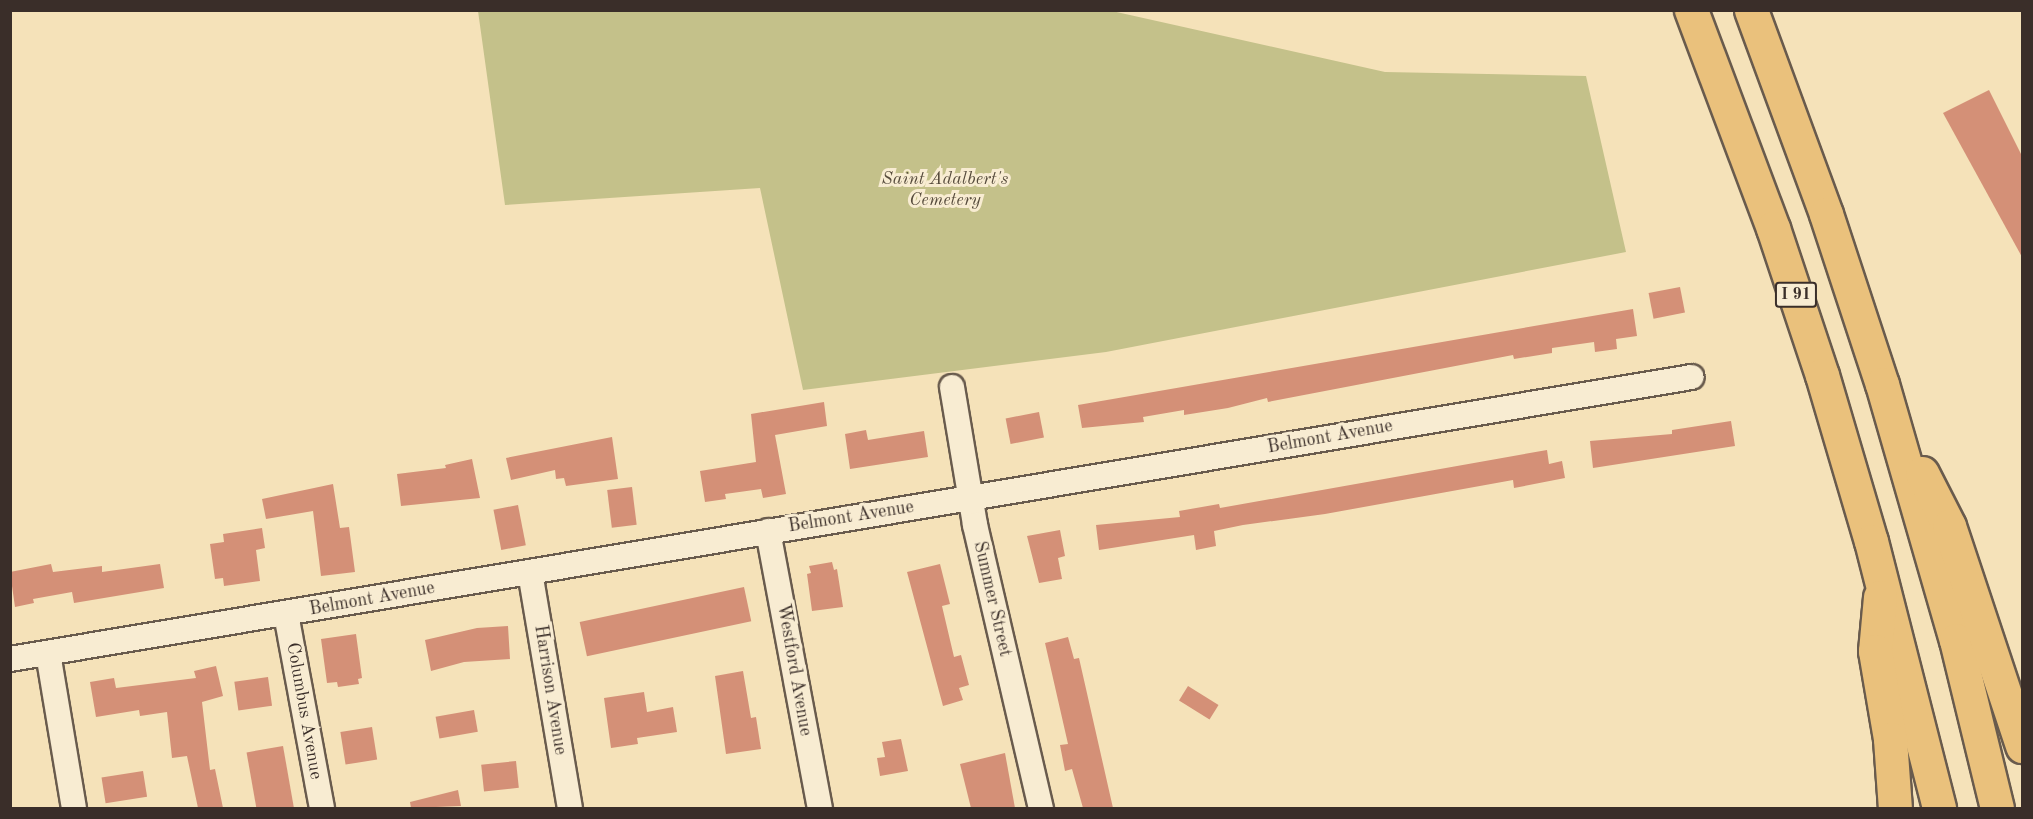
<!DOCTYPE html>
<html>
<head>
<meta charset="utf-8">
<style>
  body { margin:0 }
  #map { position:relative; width:2033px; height:819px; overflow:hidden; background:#f5e2b9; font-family:"Old Standard TT",serif }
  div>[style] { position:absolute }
  .green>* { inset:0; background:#c4c18a }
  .building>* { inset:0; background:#d49077; transform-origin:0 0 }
  .roads { filter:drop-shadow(2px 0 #695b4d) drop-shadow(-2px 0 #695b4d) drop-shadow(0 2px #695b4d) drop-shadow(0 -2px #695b4d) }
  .minor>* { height:24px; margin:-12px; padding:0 12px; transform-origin:12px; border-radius:12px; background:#f8ecd2 }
  .highway>* { height:33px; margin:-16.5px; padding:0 16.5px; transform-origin:16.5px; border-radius:16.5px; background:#eac17c }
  span { translate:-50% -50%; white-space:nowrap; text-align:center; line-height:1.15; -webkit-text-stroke:6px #f8ecd2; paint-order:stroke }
  .shield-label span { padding:2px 4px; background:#f8ecd2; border:2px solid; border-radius:4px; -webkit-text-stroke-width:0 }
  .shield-label { font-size:16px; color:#3a2e29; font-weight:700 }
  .park-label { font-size:18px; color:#564b3c; font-style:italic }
  .street-label { font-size:18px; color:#3a2e29 }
  .frame { position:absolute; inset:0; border:12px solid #3a2e29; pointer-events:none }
</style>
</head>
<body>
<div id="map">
  <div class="green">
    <i style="clip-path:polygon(478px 11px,1112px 11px,1385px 72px,1586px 76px,1626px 252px,1106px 352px,803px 390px,760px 188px,505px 205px)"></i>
  </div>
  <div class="building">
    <i style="clip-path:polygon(1989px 90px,2022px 156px,2022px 257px,1943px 113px)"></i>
    <i style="left:1680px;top:287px;width:26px;height:32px;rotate:79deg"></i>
    <i style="clip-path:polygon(1633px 309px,1637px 336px,1616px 339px,1617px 349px,1595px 352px,1594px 342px,1552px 348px,1552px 353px,1514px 359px,1513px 355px,1268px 402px,1267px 398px,1228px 408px,1184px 415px,1184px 410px,1143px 417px,1144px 422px,1082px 428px,1078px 405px)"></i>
    <i style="clip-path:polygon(824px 402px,827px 426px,775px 435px,786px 494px,763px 498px,761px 489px,725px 494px,726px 499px,705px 502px,700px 471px,756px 462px,751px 414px)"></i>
    <i style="left:1039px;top:412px;width:26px;height:34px;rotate:79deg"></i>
    <i style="clip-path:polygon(1731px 421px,1735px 446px,1593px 468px,1590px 441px,1672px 434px,1672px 430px)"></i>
    <i style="clip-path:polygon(866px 430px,868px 440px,924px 431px,928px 457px,850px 469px,845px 434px)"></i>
    <i style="clip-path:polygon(612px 437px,618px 479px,566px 486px,564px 478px,556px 479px,555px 470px,511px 480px,506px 458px)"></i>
    <i style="clip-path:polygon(1547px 450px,1549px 464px,1562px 461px,1565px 478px,1514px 488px,1513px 480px,1325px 514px,1243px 525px,1214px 531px,1216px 546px,1196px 550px,1194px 535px,1099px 550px,1096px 525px,1180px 517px,1179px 511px,1219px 504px,1220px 508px)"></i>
    <i style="clip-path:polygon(472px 459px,480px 498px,401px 506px,397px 474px,446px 468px,445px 465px)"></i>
    <i style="clip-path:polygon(333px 484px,340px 528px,349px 527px,355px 572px,321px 576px,313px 511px,266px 519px,262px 499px)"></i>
    <i style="left:632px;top:487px;width:38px;height:25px;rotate:83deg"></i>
    <i style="left:518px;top:505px;width:41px;height:25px;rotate:79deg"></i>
    <i style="clip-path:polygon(262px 528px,265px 548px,256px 550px,260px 581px,224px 586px,223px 578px,215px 579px,210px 544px,224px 542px,223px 534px)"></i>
    <i style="clip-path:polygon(1060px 530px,1065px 556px,1058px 558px,1062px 579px,1039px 583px,1027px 536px)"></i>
    <i style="clip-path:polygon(832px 562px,834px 570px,837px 569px,843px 607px,812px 611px,807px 574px,811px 573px,809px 566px)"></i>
    <i style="clip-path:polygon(51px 564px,53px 572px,102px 566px,102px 572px,160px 564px,164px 588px,74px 603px,72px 592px,33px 599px,34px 603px,15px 607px,10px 572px)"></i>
    <i style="clip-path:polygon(940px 564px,950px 604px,942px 606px,954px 657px,961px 655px,969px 685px,959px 688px,963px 700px,943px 706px,907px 572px)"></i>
    <i style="left:744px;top:587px;width:35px;height:168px;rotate:78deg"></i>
    <i style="clip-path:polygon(508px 626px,510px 659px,464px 662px,431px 671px,425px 640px,477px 628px)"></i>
    <i style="clip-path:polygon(356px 634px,362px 678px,358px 679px,359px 684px,338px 687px,337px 682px,327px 683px,321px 639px)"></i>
    <i style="clip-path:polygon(1068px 637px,1074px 659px,1079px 658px,1113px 808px,1083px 808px,1072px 769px,1065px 771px,1060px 745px,1068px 744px,1045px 643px)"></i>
    <i style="clip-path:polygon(216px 666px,223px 696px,202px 702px,210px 770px,215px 769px,223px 808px,198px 808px,187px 756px,172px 758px,167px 712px,140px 716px,139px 710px,96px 717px,90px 682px,114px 678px,116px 688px,196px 678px,194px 671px)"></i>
    <i style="clip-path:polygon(743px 671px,751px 718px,756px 717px,761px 749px,726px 754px,715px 676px)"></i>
    <i style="left:268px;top:677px;width:29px;height:34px;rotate:82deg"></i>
    <i style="left:1188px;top:686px;width:36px;height:17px;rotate:32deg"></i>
    <i style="clip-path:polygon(644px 692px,647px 712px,673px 707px,677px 732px,637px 738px,638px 744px,611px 748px,604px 698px)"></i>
    <i style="left:474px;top:710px;width:22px;height:39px;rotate:80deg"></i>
    <i style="left:372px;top:727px;width:33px;height:32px;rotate:81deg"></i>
    <i style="clip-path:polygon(901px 739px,908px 771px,880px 776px,877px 758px,885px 757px,882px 742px)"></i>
    <i style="left:283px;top:746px;width:63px;height:37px;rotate:80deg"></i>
    <i style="clip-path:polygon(1005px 753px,1015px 808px,971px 808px,960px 764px)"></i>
    <i style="left:516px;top:761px;width:27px;height:35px;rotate:84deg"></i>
    <i style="left:143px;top:771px;width:26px;height:42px;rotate:81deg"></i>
    <i style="clip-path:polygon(458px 790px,461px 806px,411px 808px,410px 802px)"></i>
  </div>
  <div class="roads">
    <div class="minor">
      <i style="left:952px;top:387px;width:140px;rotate:80.5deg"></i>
      <i style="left:975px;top:525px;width:291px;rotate:76.9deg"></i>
      <i style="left:768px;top:531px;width:282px;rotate:79.4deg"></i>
      <i style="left:530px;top:572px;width:239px;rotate:80.4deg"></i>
      <i style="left:286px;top:614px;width:197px;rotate:79.5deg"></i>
      <i style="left:48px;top:653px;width:157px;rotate:80.5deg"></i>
      <i style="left:10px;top:659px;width:1705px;rotate:-9.52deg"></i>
    </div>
    <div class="highway">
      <i style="left:1691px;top:10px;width:233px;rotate:69.4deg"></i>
      <i style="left:1773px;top:228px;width:155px;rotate:71.6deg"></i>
      <i style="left:1822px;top:375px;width:173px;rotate:73.6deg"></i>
      <i style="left:1871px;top:541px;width:276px;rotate:75.7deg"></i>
      <i style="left:1751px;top:10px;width:217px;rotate:69.8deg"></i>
      <i style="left:1826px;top:214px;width:179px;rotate:71.8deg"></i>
      <i style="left:1882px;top:384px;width:266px;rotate:73.9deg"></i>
      <i style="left:1956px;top:640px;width:173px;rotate:76.3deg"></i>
      <i style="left:1922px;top:473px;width:59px;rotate:63deg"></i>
      <i style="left:1949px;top:526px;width:232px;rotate:71.6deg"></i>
      <i style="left:1880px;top:597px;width:54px;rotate:95.3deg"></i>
      <i style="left:1875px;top:651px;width:89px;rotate:80.3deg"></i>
      <i style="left:1890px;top:739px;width:69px;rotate:85.9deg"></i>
    </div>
  </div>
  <div class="shield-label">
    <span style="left:1796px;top:295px">I 91</span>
  </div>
  <div class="park-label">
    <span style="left:945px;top:190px">Saint Adalbert's<br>Cemetery</span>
  </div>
  <div class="street-label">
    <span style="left:1330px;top:437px;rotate:-10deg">Belmont Avenue</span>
    <span style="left:851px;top:517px;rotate:-9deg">Belmont Avenue</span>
    <span style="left:372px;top:599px;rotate:-10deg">Belmont Avenue</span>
    <span style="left:992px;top:599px;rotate:77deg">Summer Street</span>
    <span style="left:794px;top:670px;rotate:80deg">Westford Avenue</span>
    <span style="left:550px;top:690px;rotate:81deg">Harrison Avenue</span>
    <span style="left:304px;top:711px;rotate:80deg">Columbus Avenue</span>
  </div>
  <div class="frame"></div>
</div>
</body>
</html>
